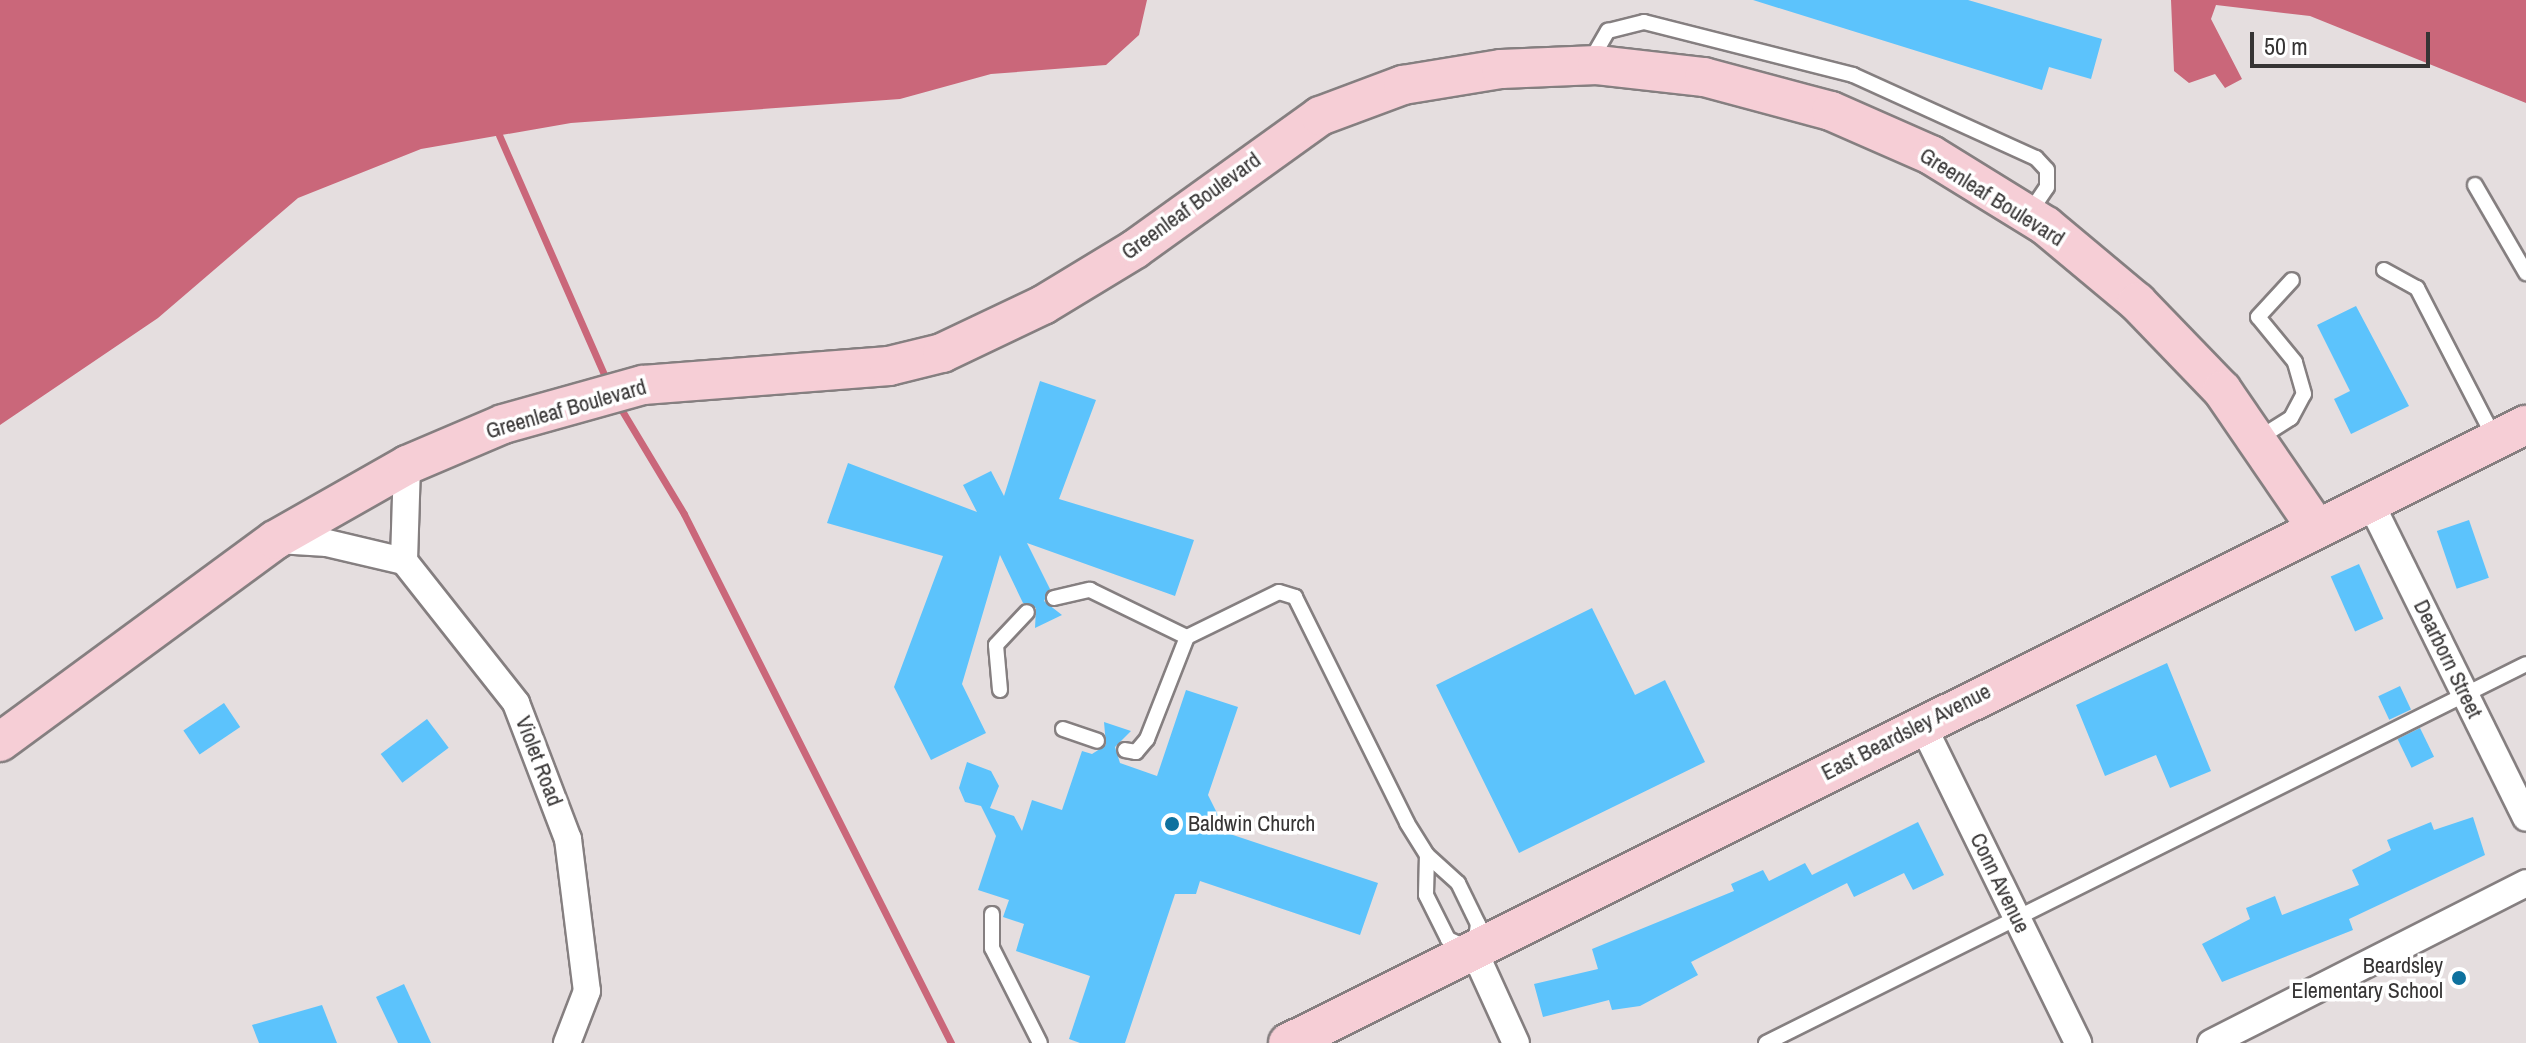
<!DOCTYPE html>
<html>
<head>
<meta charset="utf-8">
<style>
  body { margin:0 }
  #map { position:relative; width:2526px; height:1043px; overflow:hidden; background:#e5dedf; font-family:"Archivo Narrow",sans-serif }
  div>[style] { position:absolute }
  .water>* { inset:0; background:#ca677a }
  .stream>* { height:7px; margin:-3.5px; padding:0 3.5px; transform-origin:3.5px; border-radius:3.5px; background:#ca677a }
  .building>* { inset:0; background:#5cc3fc; transform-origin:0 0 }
  .roads { filter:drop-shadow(2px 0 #857f80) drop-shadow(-2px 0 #857f80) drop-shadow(0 2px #857f80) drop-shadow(0 -2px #857f80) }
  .lane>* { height:14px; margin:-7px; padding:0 7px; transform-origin:7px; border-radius:7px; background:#fff }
  .street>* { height:26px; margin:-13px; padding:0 13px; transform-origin:13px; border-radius:13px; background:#fff }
  .secondary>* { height:38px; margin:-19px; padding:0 19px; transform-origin:19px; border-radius:19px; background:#f6ced6 }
  .dots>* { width:22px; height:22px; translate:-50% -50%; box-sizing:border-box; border:4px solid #fff; border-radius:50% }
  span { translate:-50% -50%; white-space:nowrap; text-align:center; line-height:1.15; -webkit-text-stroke:7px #fff; paint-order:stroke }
  .street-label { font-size:22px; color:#363434 }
  .poi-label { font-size:22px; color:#363434 }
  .left { translate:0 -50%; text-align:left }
  .right { translate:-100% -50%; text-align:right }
  .scale { position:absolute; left:2250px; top:32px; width:180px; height:36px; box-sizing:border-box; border:4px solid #363434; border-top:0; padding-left:10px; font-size:24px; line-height:28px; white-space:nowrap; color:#363434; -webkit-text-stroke:6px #fff; paint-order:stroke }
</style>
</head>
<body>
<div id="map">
  <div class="water">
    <i style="clip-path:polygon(0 0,1147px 0,1139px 35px,1106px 65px,991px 74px,900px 99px,571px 123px,421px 149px,298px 198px,158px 318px,0 425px)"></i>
    <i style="clip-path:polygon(2171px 0,2526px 0,2526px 103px,2310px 16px,2216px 5px,2211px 19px,2242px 79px,2225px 88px,2215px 74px,2189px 83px,2174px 71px)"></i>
  </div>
  <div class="stream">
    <i style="left:499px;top:135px;width:269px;rotate:66.3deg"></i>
    <i style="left:618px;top:404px;width:128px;rotate:59deg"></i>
    <i style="left:684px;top:514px;width:593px;rotate:63.22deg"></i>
  </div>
  <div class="building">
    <i style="clip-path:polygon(1753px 0,1968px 0,2102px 39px,2091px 79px,2049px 67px,2042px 90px)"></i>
    <i style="clip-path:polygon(2356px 306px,2409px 406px,2351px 434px,2334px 399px,2350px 391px,2317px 325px)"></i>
    <i style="clip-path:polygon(1040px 381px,1096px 400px,1059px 499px,1194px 540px,1175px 596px,1027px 543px,1050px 589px,1044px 601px,1062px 615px,1035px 628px,1036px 608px,1023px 603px,1000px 555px,962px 684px,986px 733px,931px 760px,894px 687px,943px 556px,827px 523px,848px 463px,977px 512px,963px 485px,991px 471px,1004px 496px)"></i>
    <i style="left:2469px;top:520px;width:61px;height:34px;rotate:71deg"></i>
    <i style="left:2359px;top:564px;width:60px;height:31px;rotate:66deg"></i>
    <i style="clip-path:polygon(1592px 608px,1635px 695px,1665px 680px,1705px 762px,1519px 853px,1436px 685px)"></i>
    <i style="clip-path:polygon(2167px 663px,2211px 771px,2170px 788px,2156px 755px,2105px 776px,2076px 705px)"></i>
    <i style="left:2400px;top:686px;width:26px;height:24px;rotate:65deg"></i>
    <i style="clip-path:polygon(1186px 690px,1238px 707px,1208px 795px,1227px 833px,1378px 883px,1360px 935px,1200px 881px,1196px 894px,1175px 894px,1125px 1043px,1080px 1043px,1069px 1039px,1090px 976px,1016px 951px,1024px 924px,1003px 917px,1009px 900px,978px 890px,996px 836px,981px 806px,965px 802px,959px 788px,967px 762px,991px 771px,999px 786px,990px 808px,1014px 816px,1022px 831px,1032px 800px,1062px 810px,1082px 751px,1092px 754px,1106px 745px,1104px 722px,1131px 731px,1115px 747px,1120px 763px,1157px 776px)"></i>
    <i style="left:224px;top:703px;width:29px;height:49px;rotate:56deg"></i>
    <i style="left:427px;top:719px;width:36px;height:58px;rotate:53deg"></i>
    <i style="left:2420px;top:728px;width:32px;height:25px;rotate:64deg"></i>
    <i style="clip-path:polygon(2473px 817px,2485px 855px,2349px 919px,2353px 930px,2222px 982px,2202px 944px,2250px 919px,2246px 908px,2275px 896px,2282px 915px,2359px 885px,2352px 870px,2391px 850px,2387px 840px,2431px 822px,2434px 830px)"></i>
    <i style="clip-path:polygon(1918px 822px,1944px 875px,1913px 890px,1904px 873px,1854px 897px,1847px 883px,1691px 962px,1698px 975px,1640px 1006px,1612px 1010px,1609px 1000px,1543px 1017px,1534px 984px,1598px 969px,1592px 949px,1734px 891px,1731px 884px,1763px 870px,1769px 881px,1805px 863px,1812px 875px)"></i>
    <i style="clip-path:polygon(404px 984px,431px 1043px,398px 1043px,376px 997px)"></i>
    <i style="clip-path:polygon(322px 1005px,337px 1043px,259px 1043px,252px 1025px)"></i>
  </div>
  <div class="roads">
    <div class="lane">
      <i style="left:1591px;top:60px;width:34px;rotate:-60deg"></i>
      <i style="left:1608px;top:31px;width:37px;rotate:-14deg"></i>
      <i style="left:1644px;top:22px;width:216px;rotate:14.2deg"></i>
      <i style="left:1853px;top:75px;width:201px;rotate:24.4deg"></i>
      <i style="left:2036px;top:158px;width:16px;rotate:47deg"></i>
      <i style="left:2047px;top:170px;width:17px;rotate:90deg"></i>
      <i style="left:2047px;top:187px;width:34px;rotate:124deg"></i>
      <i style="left:2475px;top:185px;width:102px;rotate:59.9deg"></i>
      <i style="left:2384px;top:270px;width:38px;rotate:29deg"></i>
      <i style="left:2417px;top:288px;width:170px;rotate:62.7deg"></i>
      <i style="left:2256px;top:440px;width:41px;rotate:-32.2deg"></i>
      <i style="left:2291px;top:418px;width:27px;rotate:-62deg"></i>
      <i style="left:2304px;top:394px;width:33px;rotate:-106deg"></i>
      <i style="left:2295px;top:362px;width:58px;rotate:-129.4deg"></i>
      <i style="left:2258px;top:317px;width:50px;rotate:-47.4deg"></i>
      <i style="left:1054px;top:598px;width:37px;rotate:-13deg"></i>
      <i style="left:1090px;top:590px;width:108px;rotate:25.9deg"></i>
      <i style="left:1187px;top:637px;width:110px;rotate:111.4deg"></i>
      <i style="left:1147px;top:739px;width:17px;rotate:130deg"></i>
      <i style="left:1136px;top:752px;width:11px;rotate:-170deg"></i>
      <i style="left:1187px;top:637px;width:102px;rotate:-26.1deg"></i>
      <i style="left:1279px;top:592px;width:17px;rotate:17deg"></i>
      <i style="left:1295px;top:597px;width:252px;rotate:63.6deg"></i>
      <i style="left:1407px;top:823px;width:38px;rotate:58deg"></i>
      <i style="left:1427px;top:855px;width:42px;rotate:42.1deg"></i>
      <i style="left:1458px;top:883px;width:46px;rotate:64deg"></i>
      <i style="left:1478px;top:924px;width:27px;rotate:98deg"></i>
      <i style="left:1474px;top:951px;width:29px;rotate:-155deg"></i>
      <i style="left:1448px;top:939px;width:49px;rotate:-116.6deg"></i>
      <i style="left:1426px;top:895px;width:40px;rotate:-88.6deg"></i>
      <i style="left:1000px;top:690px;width:45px;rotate:-95.1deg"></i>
      <i style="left:996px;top:645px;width:45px;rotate:-46.8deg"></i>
      <i style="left:1063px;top:729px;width:36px;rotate:19deg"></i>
      <i style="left:992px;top:914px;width:34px;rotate:90deg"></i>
      <i style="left:992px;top:948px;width:106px;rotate:63.2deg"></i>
      <i style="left:1766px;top:1043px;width:849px;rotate:-26.5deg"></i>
    </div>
    <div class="street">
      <i style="left:407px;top:465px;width:96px;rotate:91.8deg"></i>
      <i style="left:404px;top:561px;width:181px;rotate:51.7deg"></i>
      <i style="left:516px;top:703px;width:146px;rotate:69.1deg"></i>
      <i style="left:568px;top:839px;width:153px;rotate:82.9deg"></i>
      <i style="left:587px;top:991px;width:56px;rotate:111deg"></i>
      <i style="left:2370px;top:502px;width:352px;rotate:63.7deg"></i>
      <i style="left:278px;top:540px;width:49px;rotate:3.5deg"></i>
      <i style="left:327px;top:543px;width:79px;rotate:13.2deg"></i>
      <i style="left:1922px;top:724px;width:355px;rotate:63.9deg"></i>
      <i style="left:1474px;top:951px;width:101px;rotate:65.5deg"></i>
      <i style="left:2211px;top:1043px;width:353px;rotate:-26.9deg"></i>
    </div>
    <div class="secondary">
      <i style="left:0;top:742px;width:341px;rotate:-36.3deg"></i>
      <i style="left:275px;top:540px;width:152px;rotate:-29.6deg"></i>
      <i style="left:407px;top:465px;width:104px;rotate:-23.1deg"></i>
      <i style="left:503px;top:424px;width:145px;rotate:-15.6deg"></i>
      <i style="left:643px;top:385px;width:247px;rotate:-4.4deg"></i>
      <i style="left:889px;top:366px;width:55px;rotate:-13.8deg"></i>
      <i style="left:942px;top:353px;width:112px;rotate:-25.4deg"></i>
      <i style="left:1043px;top:305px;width:108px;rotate:-31.3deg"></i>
      <i style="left:1135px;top:249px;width:228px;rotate:-35.7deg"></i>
      <i style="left:1320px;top:116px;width:89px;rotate:-20.5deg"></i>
      <i style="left:1403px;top:85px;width:99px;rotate:-9.3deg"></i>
      <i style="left:1501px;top:69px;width:96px;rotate:-2.4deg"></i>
      <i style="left:1597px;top:65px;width:108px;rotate:6.4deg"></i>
      <i style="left:1704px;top:77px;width:131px;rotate:15deg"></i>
      <i style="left:1831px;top:111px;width:109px;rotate:23.7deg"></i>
      <i style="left:1931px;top:155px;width:135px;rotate:31.7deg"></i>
      <i style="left:2046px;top:226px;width:119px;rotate:39.9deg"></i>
      <i style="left:2137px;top:302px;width:122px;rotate:46deg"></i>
      <i style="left:2222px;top:390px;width:168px;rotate:55.6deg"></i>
      <i style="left:1288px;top:1043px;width:1384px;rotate:-26.53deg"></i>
    </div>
  </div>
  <div class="dots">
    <i style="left:1172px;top:824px;background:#0e719e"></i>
    <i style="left:2459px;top:978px;background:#0e719e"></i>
  </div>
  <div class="street-label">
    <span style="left:1992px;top:197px;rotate:32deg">Greenleaf Boulevard</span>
    <span style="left:1191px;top:206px;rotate:-36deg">Greenleaf Boulevard</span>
    <span style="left:566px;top:409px;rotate:-16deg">Greenleaf Boulevard</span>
    <span style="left:2448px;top:659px;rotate:64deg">Dearborn Street</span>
    <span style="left:1906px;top:732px;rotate:-27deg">East Beardsley Avenue</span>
    <span style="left:539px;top:761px;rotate:69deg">Violet Road</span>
    <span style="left:2000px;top:883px;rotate:64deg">Conn Avenue</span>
  </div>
  <div class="poi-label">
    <span class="left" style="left:1188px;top:824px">Baldwin Church</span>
    <span class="right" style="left:2443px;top:978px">Beardsley<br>Elementary School</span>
  </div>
  <div class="scale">50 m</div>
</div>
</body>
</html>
